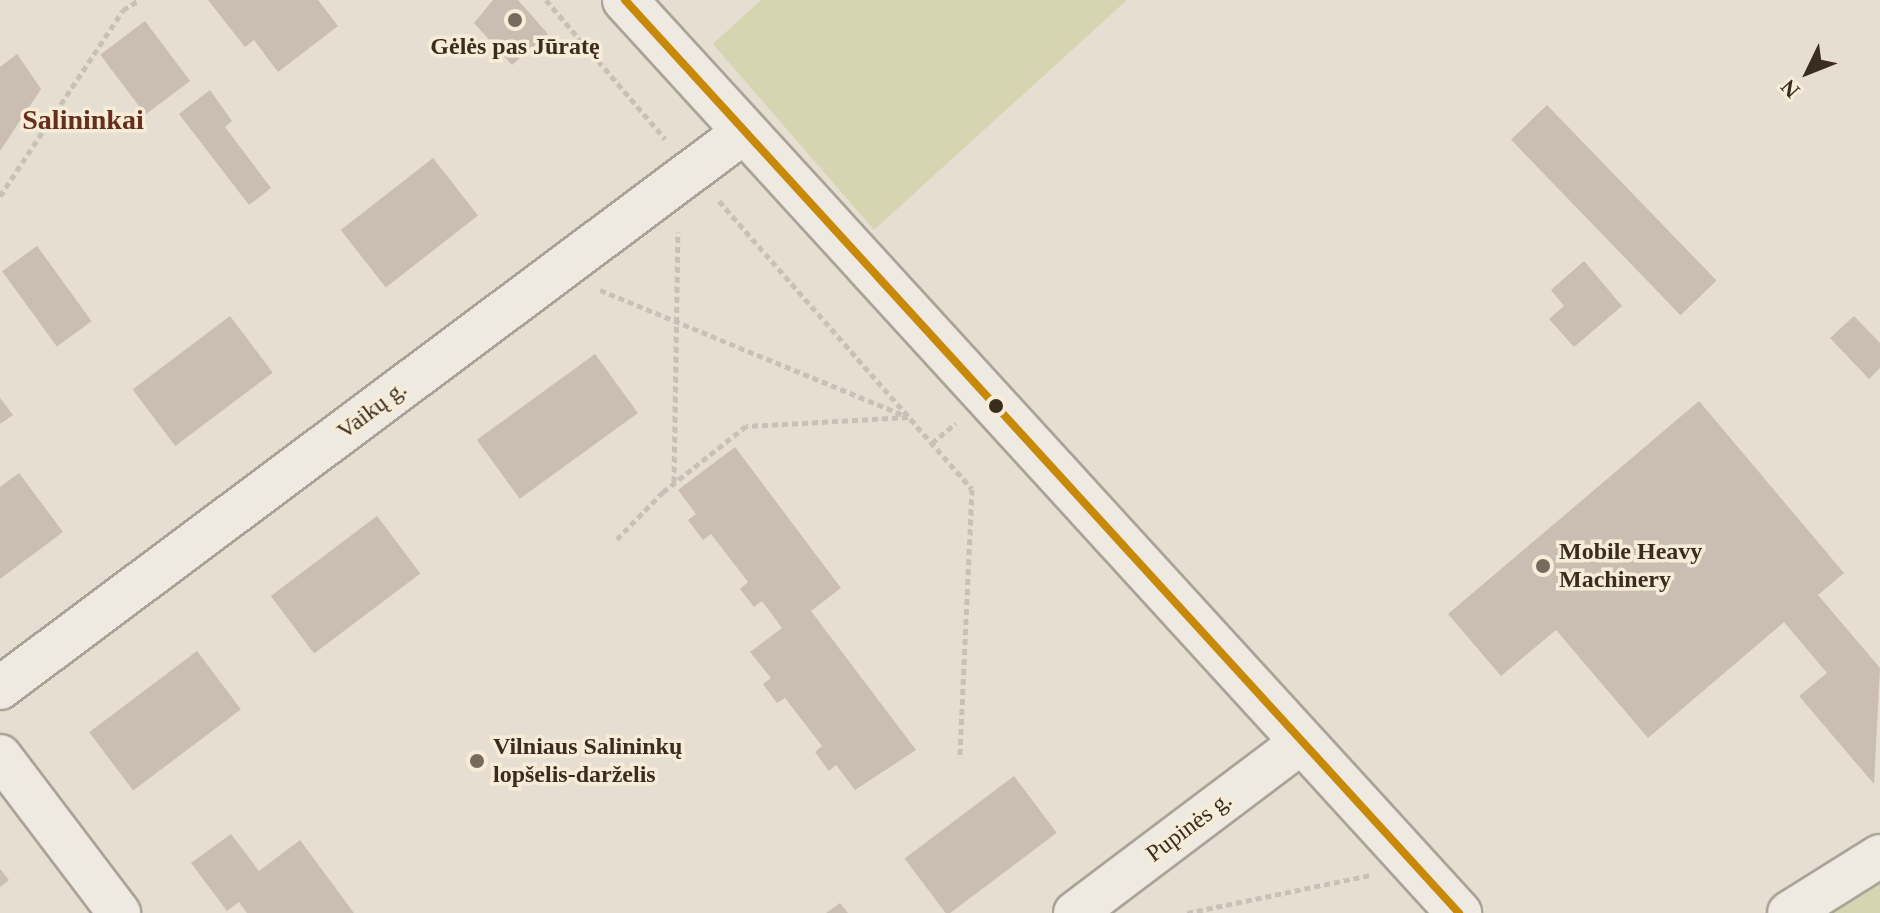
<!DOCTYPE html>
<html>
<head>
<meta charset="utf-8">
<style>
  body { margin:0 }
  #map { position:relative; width:1880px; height:913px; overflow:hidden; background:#e6ded0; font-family:"Times New Roman",serif }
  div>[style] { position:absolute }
  .green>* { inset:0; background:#d6d5b2 }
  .building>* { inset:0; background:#cabdb1; transform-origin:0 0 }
  .path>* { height:5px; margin-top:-2.5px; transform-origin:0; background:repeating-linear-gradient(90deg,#c7c1b8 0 6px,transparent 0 10px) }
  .roads { filter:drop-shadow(2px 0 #aba398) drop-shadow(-2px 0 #aba398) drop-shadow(0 2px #aba398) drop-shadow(0 -2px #aba398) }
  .minor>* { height:42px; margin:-21px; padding:0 21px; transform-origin:21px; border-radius:21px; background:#eee9e1 }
  .secondary>* { height:44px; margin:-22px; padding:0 22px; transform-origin:22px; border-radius:22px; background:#eee9e1 }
  .bus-1>* { height:8px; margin:-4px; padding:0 4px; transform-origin:4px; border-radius:4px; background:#c88808 }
  .dots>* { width:22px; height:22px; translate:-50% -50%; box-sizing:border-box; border:4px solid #f6ecd7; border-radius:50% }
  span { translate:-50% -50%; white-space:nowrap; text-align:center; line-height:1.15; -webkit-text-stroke:7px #f6ecd7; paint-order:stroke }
  .poi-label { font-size:24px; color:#3b2c20; font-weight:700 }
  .left { translate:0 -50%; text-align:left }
  .street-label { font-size:24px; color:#3b2c20 }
  .quarter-label { font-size:28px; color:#672d1f; font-weight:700 }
  .north { position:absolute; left:1768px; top:32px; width:80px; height:80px; -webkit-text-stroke:6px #f6ecd7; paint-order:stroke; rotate:227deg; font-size:22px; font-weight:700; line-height:32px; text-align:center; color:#3b2c20 }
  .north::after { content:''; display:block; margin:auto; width:28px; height:36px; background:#3b2c20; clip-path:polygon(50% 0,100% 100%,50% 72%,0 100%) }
</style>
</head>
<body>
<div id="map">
  <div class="green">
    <i style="clip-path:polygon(761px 0,1127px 0,874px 230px,713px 44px)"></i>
    <i style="clip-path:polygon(1880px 880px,1880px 913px,1831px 913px)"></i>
  </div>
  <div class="building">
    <i style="clip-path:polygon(208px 0,318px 0,338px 26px,278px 72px,254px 40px,245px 47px)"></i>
    <i style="clip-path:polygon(493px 0,518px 0,548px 34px,512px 65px,474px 23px)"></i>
    <i style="left:145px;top:21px;width:75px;height:56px;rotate:53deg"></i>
    <i style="clip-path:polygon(17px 54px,41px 89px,0 151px,0 67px)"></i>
    <i style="clip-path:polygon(210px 90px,232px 121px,225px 127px,271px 188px,249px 205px,179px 114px)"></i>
    <i style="left:1547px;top:105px;width:244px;height:50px;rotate:46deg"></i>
    <i style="left:433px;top:158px;width:73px;height:117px;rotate:52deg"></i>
    <i style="left:37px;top:246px;width:93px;height:43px;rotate:54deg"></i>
    <i style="clip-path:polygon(1584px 261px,1622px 306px,1574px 347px,1549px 319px,1564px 306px,1551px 290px)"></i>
    <i style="left:230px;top:316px;width:71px;height:122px;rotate:53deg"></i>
    <i style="clip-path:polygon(1854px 316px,1880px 343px,1880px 368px,1869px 379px,1830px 338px)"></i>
    <i style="left:595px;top:354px;width:73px;height:146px;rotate:54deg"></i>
    <i style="clip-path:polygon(0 398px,13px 415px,0 424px)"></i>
    <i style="clip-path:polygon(1699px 401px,1844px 573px,1818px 595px,1880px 668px,1874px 784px,1799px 696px,1827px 673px,1784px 622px,1648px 738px,1556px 630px,1501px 676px,1448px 614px)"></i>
    <i style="clip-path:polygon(735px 447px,841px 588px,811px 611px,916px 750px,855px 790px,836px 765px,829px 771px,815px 752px,822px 746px,785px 698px,777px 703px,763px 684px,771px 678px,750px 652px,782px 628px,762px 601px,754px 607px,740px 589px,748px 582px,711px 534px,703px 540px,688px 520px,696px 514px,678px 490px)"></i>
    <i style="clip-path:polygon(19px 473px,63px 532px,0 579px,0 487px)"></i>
    <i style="left:377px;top:516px;width:72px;height:133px;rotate:53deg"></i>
    <i style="left:197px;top:651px;width:73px;height:135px;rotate:53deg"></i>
    <i style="left:1014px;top:776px;width:71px;height:137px;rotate:53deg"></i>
    <i style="clip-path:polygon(231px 834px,259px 871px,300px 840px,354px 913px,247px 913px,239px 902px,227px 911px,191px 863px)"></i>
    <i style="clip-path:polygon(0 869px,9px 880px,0 887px)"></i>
    <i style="clip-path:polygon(840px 903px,848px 913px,826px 913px)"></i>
  </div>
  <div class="path">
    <i style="left:546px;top:0;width:183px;rotate:49.4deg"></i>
    <i style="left:0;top:196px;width:223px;rotate:-56.5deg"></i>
    <i style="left:123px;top:10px;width:19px;rotate:-32deg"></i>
    <i style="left:719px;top:201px;width:383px;rotate:48.7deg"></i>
    <i style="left:972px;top:489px;width:267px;rotate:92.6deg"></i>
    <i style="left:600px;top:290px;width:333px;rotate:22.4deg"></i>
    <i style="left:908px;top:417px;width:162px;rotate:176.8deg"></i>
    <i style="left:746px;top:426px;width:106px;rotate:141.5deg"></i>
    <i style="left:663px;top:492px;width:66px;rotate:134.4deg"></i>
    <i style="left:932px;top:443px;width:31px;rotate:-40deg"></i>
    <i style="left:674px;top:482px;width:250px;rotate:-89.1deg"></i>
    <i style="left:1187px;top:913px;width:187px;rotate:-11.7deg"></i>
  </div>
  <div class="roads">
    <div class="minor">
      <i style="left:0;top:688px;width:929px;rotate:-36.77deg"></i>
      <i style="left:0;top:756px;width:197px;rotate:52.8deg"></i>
      <i style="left:1075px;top:913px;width:284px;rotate:-37deg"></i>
      <i style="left:1789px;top:913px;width:107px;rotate:-32.1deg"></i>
    </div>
    <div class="secondary">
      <i style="left:625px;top:0;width:1237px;rotate:47.59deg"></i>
    </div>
  </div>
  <div class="bus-1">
    <i style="left:625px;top:0;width:1237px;rotate:47.59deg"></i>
  </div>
  <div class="dots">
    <i style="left:515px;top:20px;background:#776a5e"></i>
    <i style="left:996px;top:406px;background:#3b2c20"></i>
    <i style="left:1543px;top:566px;background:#776a5e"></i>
    <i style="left:477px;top:761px;background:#776a5e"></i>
  </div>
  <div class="poi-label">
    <span style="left:515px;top:47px">Gėlės pas Jūratę</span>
    <span class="left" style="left:1559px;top:566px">Mobile Heavy<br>Machinery</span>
    <span class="left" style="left:493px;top:761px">Vilniaus Salininkų<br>lopšelis-darželis</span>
  </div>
  <div class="street-label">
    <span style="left:372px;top:410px;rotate:-37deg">Vaikų g.</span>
    <span style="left:1189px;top:827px;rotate:-37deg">Pupinės g.</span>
  </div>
  <div class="quarter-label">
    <span style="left:83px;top:120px">Salininkai</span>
  </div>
  <div class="north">N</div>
</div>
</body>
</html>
